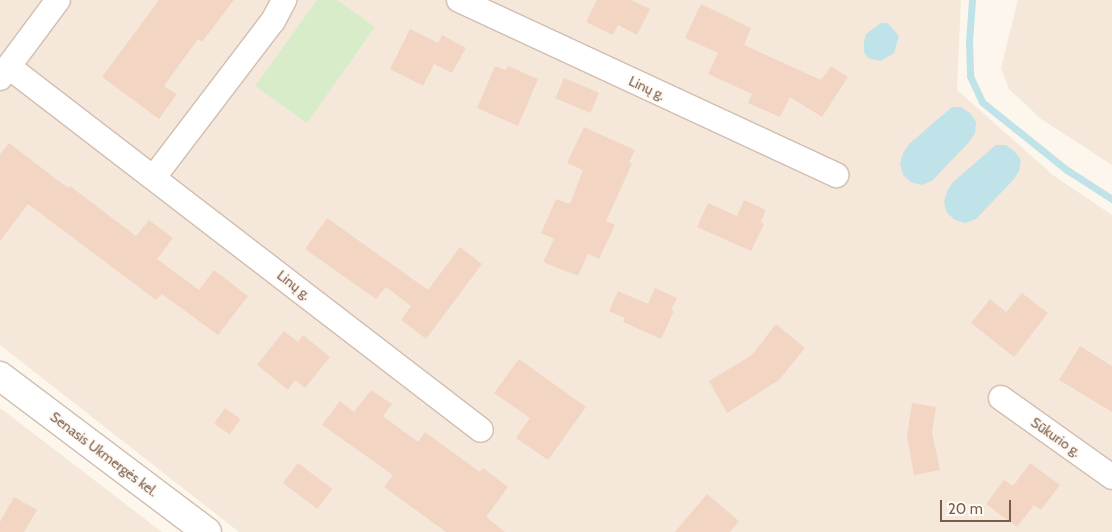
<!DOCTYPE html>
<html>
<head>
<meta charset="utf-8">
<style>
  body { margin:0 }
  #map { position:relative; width:1112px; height:532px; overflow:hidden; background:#fdf6ec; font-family:Cabin,sans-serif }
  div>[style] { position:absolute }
  .residential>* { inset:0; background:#f5e8da }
  .green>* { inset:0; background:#d8ecc9 }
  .water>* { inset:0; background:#bfe3e8 }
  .stream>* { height:7px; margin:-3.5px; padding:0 3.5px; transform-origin:3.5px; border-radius:3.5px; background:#bfe3e8 }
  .building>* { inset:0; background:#f3d5c3; transform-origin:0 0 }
  .roads { filter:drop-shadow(1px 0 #d1beb0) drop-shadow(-1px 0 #d1beb0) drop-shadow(0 1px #d1beb0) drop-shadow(0 -1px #d1beb0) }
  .street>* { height:24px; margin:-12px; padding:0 12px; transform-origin:12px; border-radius:12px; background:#fff }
  .secondary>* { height:28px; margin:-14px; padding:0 14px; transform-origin:14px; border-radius:14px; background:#fff }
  span { translate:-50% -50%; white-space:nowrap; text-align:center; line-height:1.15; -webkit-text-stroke:4px #fffaf3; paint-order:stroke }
  .street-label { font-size:14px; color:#7a5c4d }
  .scale { position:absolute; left:940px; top:500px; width:71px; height:22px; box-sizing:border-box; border:2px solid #7a5c4d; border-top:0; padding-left:6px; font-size:15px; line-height:18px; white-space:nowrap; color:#7a5c4d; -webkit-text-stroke:4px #fffaf3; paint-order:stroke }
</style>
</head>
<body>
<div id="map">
  <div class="residential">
    <i style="clip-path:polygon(0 0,961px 0,957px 90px,1053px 175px,1112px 215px,1112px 532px,239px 532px,0 345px)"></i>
    <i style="clip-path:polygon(1018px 0,1112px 0,1112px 165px,1041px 119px,1009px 89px,1001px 68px)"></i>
    <i style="clip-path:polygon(0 408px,12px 417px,162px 532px,0 532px)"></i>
  </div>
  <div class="green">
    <i style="clip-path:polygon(317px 0,337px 0,375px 27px,307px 123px,255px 86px)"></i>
  </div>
  <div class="water">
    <i style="clip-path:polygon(881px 23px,888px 23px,899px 36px,894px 53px,881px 61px,868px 58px,864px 52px,864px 42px,866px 34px)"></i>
    <i style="clip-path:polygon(952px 107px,961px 107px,970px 113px,976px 122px,975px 133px,970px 141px,932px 181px,921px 185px,911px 182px,903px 175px,900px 164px,903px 153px,909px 144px)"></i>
    <i style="clip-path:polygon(996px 145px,1006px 145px,1014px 151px,1021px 160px,1019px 171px,1014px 179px,976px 219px,965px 223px,955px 220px,947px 213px,944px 202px,947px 191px,953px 182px)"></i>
  </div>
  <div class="stream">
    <i style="left:972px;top:0;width:42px;rotate:94.1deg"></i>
    <i style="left:969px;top:42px;width:34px;rotate:88deg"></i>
    <i style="left:970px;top:76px;width:29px;rotate:65deg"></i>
    <i style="left:982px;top:102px;width:109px;rotate:38.7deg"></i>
    <i style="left:1067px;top:170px;width:54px;rotate:32.8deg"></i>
  </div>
  <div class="building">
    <i style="clip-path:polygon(159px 0,234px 0,202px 42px,198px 39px,164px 86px,177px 94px,159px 119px,102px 77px)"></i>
    <i style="clip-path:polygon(597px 0,631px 0,650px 9px,637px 35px,618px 25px,613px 35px,586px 22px)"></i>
    <i style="clip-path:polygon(701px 4px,751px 28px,744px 45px,821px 80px,831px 66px,848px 77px,822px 117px,790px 97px,780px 117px,748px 103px,752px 94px,708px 74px,718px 53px,685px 38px)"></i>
    <i style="clip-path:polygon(410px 29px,438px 43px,442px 35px,466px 48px,452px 73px,434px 64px,423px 86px,390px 69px)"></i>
    <i style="clip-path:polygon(495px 66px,506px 70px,508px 66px,538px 79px,518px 126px,477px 108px)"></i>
    <i style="left:564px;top:78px;width:38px;height:22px;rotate:23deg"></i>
    <i style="clip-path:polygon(584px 127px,635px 150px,629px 162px,632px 164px,606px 221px,615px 225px,599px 259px,588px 254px,578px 276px,543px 262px,554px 239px,541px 233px,556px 199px,570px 204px,583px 170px,567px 163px)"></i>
    <i style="clip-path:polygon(9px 143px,68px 188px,70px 186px,136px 236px,149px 220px,173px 238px,157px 259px,199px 290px,214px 270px,248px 296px,218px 335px,162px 294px,156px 300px,28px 204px,0 241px,0 154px)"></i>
    <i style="clip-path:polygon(744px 200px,766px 210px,761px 222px,764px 224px,751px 251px,697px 227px,708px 203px,737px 216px)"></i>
    <i style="clip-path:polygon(327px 218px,428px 290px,460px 247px,482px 264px,426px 339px,401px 320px,411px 306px,386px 287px,376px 299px,305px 249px)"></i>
    <i style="clip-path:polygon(655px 288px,677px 298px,671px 310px,674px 311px,661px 339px,623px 322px,625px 318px,609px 311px,618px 291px,648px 304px)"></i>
    <i style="clip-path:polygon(1022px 293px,1048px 313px,1014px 357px,971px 323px,990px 299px,1006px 312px)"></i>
    <i style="clip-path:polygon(776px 324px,805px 348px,779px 380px,727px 413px,709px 381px,752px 355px)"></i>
    <i style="clip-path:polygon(284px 331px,298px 342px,303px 335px,330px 357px,305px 388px,295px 380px,288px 390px,257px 365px)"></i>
    <i style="clip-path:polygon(1080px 346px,1112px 366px,1112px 412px,1059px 380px)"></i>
    <i style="clip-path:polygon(519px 359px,586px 407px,548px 460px,516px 438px,530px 418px,494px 393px)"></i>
    <i style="clip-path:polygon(371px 390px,392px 404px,383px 416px,418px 442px,425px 432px,480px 472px,483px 468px,508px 487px,486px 517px,505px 532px,446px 532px,384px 487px,393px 475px,322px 425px,340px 401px,354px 412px)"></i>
    <i style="clip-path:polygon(912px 403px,936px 407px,932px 432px,940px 470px,914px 475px,907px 436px)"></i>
    <i style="left:225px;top:408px;width:19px;height:19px;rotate:35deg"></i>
    <i style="left:298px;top:463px;width:43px;height:25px;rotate:37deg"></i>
    <i style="clip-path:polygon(1030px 463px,1060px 485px,1041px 510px,1034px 505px,1017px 527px,986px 504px,1004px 480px,1013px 486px)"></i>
    <i style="clip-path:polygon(707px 494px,739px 521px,730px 532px,675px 532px)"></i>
    <i style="clip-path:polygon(14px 497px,37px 510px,24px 532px,0 532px,0 522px)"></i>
  </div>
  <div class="roads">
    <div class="street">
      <i style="left:459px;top:0;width:416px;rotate:24.9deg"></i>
      <i style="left:9px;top:67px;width:595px;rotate:37.56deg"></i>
      <i style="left:0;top:78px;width:97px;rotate:-53.4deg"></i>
      <i style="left:154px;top:177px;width:196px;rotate:-52.7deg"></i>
      <i style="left:273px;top:21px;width:24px;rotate:-62deg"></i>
      <i style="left:1001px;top:398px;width:136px;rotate:35.4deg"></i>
    </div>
    <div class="secondary">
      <i style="left:0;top:376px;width:259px;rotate:37deg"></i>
    </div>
  </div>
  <div class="street-label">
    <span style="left:647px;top:88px;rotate:25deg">Linų g.</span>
    <span style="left:294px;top:285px;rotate:38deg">Linų g.</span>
    <span style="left:1056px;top:437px;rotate:35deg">Sūkurio g.</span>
    <span style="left:104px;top:454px;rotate:37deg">Senasis Ukmergės kel.</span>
  </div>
  <div class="scale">20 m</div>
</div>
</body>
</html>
